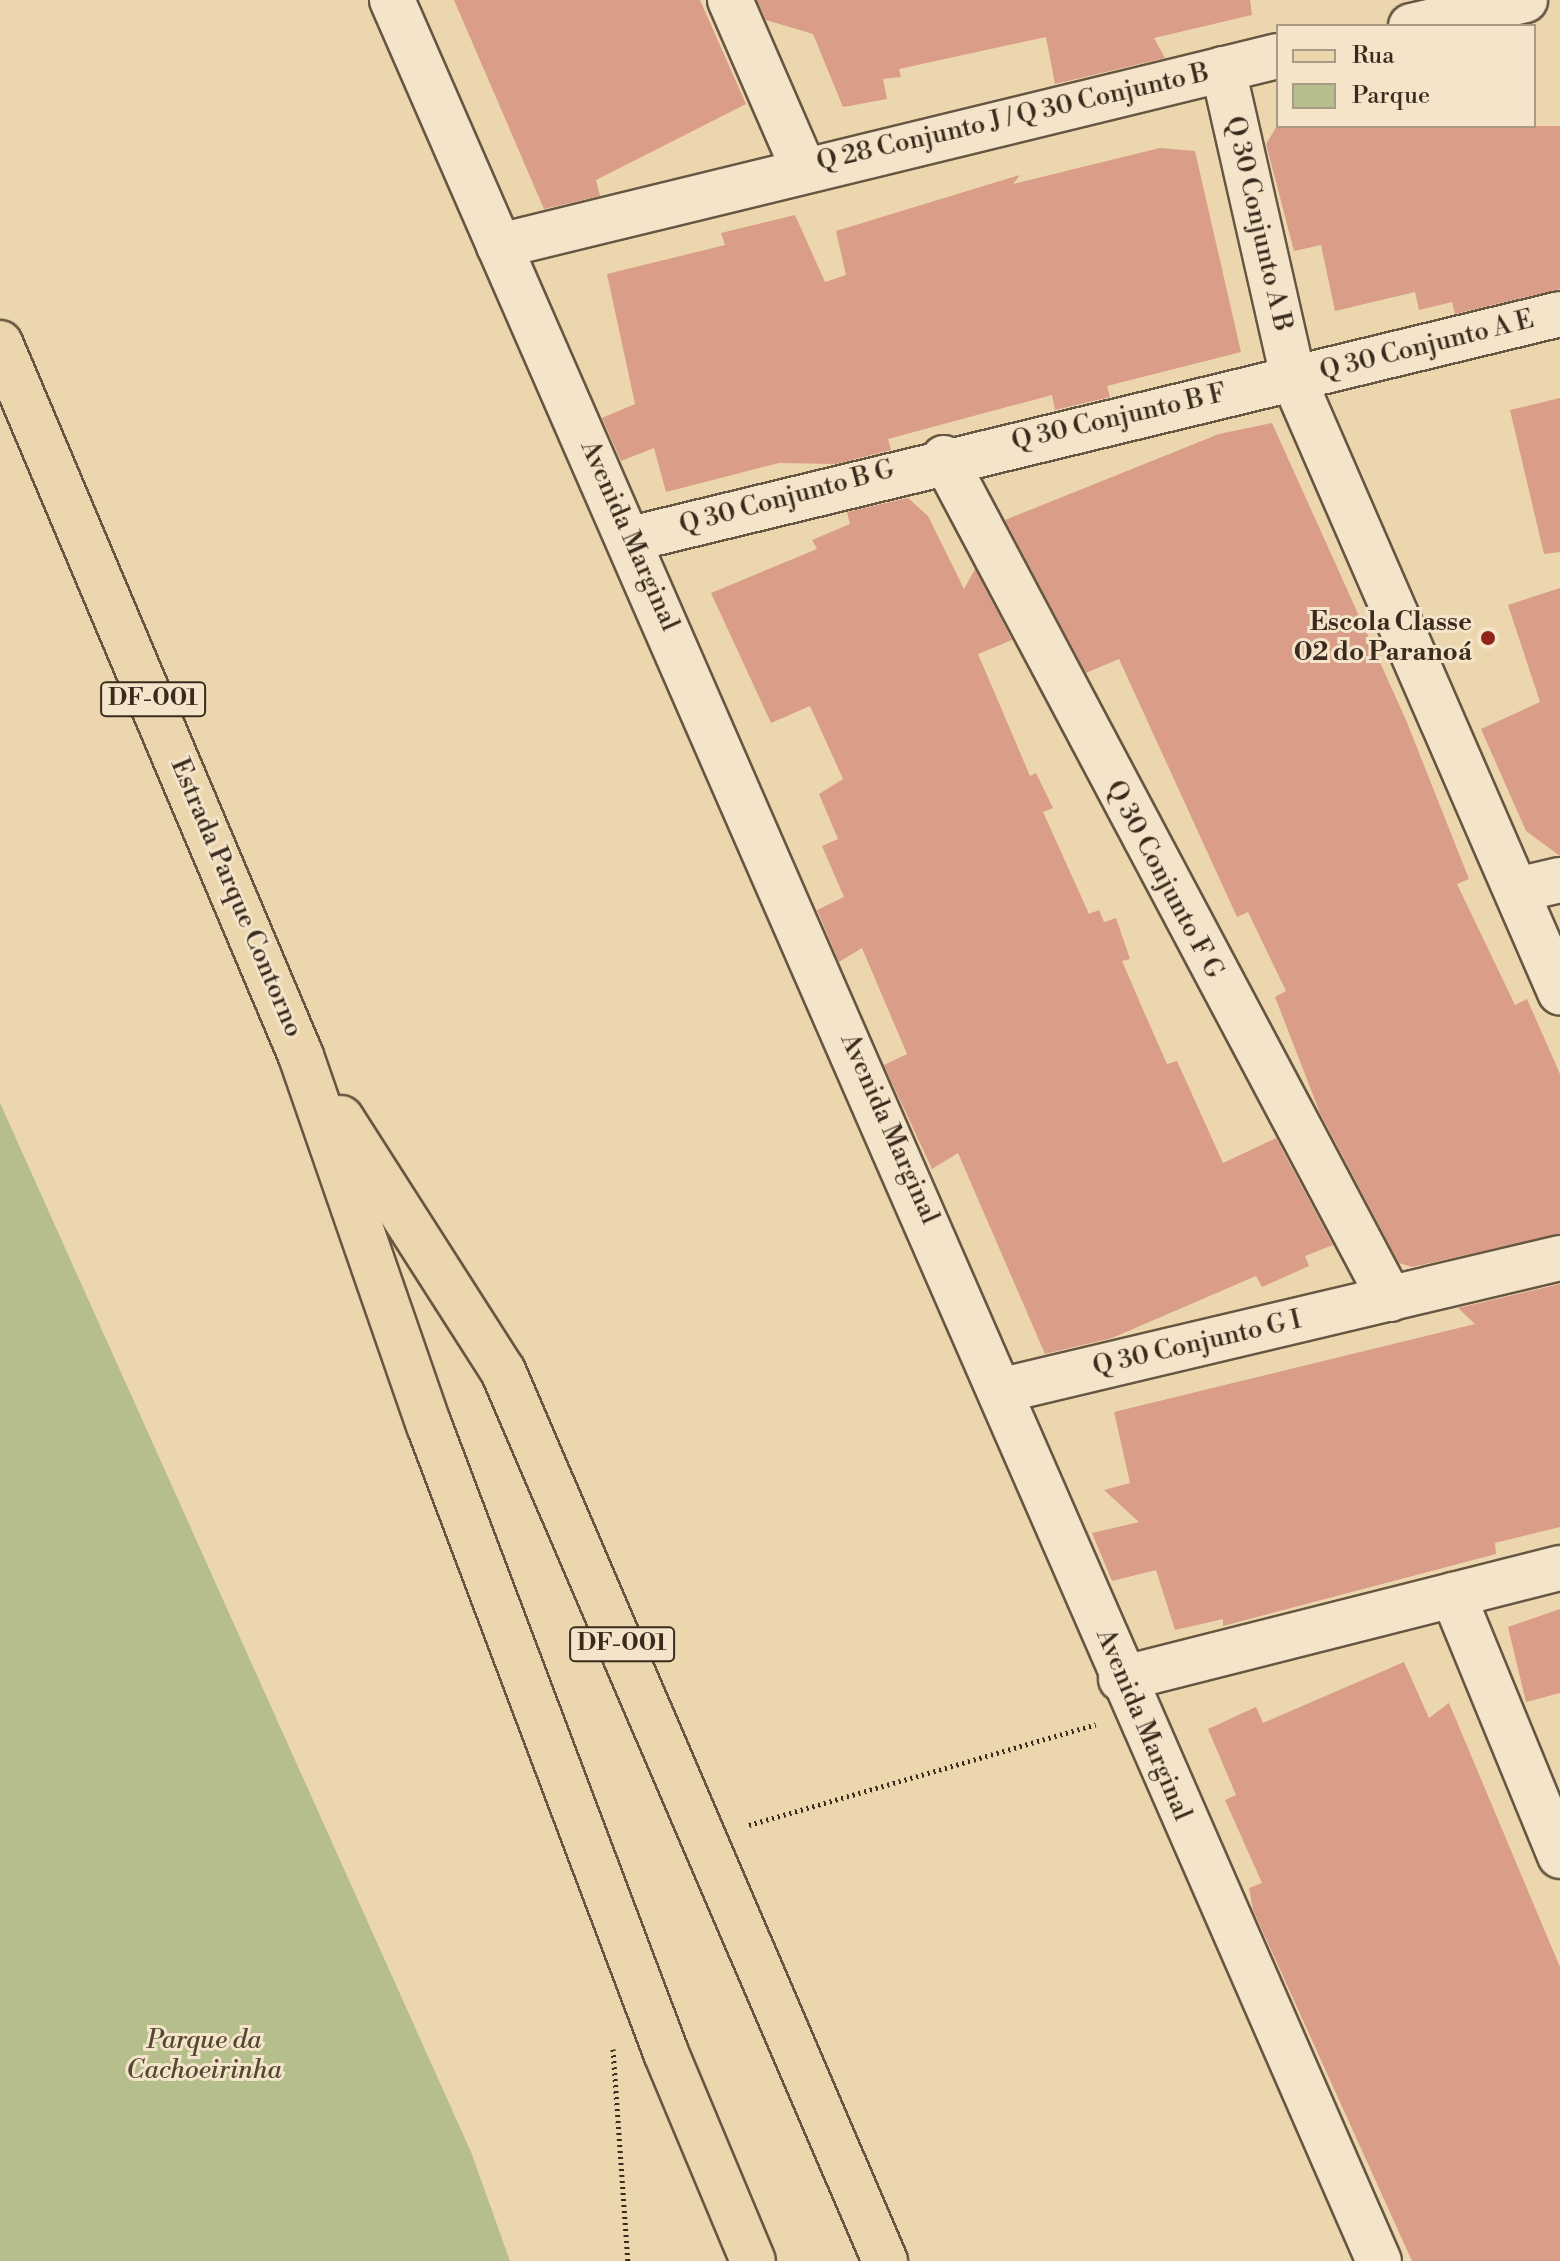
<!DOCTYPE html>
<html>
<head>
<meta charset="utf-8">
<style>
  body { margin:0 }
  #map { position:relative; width:1560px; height:2261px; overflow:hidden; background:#ecd6ad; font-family:"Libre Bodoni",serif }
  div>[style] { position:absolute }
  .green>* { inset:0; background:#b6be8b }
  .building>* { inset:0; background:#da9d88 }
  .path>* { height:5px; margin-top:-2.5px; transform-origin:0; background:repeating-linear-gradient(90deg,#3b2b1e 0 2px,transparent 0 6px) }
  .roads { filter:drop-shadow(2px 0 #675642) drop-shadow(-2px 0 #675642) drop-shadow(0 2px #675642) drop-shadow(0 -2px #675642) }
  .minor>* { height:44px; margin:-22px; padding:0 22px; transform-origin:22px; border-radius:22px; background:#f3e4ca }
  .major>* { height:44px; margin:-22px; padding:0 22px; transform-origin:22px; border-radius:22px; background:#ecd6ad }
  .dots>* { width:22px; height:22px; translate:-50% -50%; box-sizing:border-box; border:4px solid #f3e4ca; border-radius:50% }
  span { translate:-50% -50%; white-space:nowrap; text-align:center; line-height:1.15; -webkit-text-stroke:6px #f3e4ca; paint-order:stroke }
  .shield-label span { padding:2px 6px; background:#f3e4ca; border:2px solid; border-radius:6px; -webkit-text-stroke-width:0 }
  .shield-label { font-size:24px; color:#3b2b1e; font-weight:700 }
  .street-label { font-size:26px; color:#3b2b1e }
  .poi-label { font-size:26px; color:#3b2b1e; font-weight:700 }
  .right { translate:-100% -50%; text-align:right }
  .park-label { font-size:26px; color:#544834; font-style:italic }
  .legend { position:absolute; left:1276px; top:24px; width:260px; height:104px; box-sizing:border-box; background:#f3e4ca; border:2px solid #a99a85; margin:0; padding:10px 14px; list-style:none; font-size:24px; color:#3b2b1e }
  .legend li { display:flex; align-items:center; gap:16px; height:40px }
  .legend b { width:40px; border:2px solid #a99a85 }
</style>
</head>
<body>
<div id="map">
  <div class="green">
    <i style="clip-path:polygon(0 1103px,471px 2152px,510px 2261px,0 2261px)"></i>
  </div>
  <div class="building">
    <i style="clip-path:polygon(454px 0,700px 0,746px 104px,596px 180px,600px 196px,544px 209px)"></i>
    <i style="clip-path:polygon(757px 0,1250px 0,1252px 15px,1154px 38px,1165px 58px,1055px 84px,1046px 37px,899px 69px,901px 77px,883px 79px,887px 99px,843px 107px,813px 34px,766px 20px)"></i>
    <i style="clip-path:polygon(1277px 126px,1560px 126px,1560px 289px,1455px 314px,1452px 302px,1419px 310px,1415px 292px,1335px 311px,1321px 245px,1294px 251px,1266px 144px)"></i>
    <i style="clip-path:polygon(1160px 148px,1195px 151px,1241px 352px,1107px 386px,1110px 397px,1055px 410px,1052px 395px,888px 439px,891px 450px,836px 464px,779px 463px,666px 492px,654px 448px,621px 461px,602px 418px,635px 404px,607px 274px,725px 245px,721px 233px,795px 215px,825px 282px,846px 275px,836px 231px,1020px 175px,1013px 184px)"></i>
    <i style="clip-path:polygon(1560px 398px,1560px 552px,1544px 554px,1510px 410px)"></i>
    <i style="clip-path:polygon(1272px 423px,1406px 720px,1469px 879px,1457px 884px,1515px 1005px,1527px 999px,1560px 1074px,1560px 1234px,1412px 1267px,1399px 1263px,1320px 1113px,1275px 997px,1286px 991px,1248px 912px,1237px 917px,1119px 659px,1086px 673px,1005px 520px,1219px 434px)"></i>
    <i style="clip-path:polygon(908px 498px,928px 516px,964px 589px,975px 569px,1012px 640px,978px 654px,1030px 776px,1036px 773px,1053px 808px,1043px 812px,1089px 914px,1099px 910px,1104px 922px,1116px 918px,1130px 959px,1122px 961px,1144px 1012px,1167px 1064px,1177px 1061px,1223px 1163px,1276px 1138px,1333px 1245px,1305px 1256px,1309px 1266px,1262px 1287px,1256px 1276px,1112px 1338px,1045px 1354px,958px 1153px,932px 1169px,893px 1085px,884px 1065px,907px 1054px,862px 948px,839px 962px,817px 910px,844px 897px,822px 846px,838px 839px,819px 794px,843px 779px,810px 706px,771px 723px,711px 593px,817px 549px,812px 540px,850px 524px,847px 512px)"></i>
    <i style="clip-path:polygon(1560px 588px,1560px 856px,1526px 831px,1481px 729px,1540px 702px,1508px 605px)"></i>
    <i style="clip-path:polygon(1560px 1284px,1560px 1527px,1495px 1543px,1496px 1554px,1223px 1626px,1223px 1619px,1175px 1630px,1156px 1570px,1112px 1581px,1092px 1533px,1139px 1522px,1104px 1490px,1130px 1483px,1114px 1412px,1475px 1324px,1458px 1308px)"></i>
    <i style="clip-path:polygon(1560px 1609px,1560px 1693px,1526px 1702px,1508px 1627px)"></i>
    <i style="clip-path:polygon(1404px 1662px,1429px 1718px,1449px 1703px,1560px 1967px,1560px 2261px,1412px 2261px,1253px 1910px,1249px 1888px,1262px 1883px,1225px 1800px,1236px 1795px,1208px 1729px,1256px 1707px,1263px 1723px)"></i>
  </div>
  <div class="path">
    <i style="left:749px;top:1825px;width:361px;rotate:-16.2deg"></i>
    <i style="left:613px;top:2049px;width:213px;rotate:86deg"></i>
  </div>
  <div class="roads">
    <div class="minor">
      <i style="left:392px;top:0;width:2467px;rotate:66.42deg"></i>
      <i style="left:730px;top:0;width:183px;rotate:66.5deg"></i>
      <i style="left:1411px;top:26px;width:117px;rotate:-12.8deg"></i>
      <i style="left:1223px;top:69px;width:317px;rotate:77.2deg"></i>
      <i style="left:1293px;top:378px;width:670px;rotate:66.5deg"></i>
      <i style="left:499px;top:246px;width:802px;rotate:-13.71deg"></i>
      <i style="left:944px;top:458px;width:952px;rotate:62.06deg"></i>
      <i style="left:631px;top:539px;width:956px;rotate:-13.61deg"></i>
      <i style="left:1517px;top:890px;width:44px;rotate:-13.1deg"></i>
      <i style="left:1003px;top:1390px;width:572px;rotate:-13.33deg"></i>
      <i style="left:1453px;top:1595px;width:282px;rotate:67.7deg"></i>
      <i style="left:1121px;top:1679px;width:453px;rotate:-14.2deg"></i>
    </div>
    <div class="major">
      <i style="left:0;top:343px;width:774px;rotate:67.11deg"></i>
      <i style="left:301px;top:1056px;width:391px;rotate:70.9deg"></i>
      <i style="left:429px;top:1425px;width:671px;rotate:69.32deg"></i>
      <i style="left:666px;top:2053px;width:225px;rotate:67.3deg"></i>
      <i style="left:341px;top:1118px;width:300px;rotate:57.4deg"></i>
      <i style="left:503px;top:1371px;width:969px;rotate:66.77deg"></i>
    </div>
  </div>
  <div class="dots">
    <i style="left:1488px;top:638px;background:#8f2418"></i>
  </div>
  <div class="shield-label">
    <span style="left:153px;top:699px">DF-001</span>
    <span style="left:622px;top:1644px">DF-001</span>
  </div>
  <div class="street-label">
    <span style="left:1013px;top:118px;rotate:-13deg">Q 28 Conjunto J / Q 30 Conjunto B</span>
    <span style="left:1258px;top:224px;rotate:77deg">Q 30 Conjunto A B</span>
    <span style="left:1427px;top:346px;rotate:-14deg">Q 30 Conjunto A E</span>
    <span style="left:1119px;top:418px;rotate:-13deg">Q 30 Conjunto B F</span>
    <span style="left:787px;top:498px;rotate:-15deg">Q 30 Conjunto B G</span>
    <span style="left:629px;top:536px;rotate:66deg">Avenida Marginal</span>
    <span style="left:1164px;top:880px;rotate:62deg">Q 30 Conjunto F G</span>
    <span style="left:236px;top:898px;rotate:67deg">Estrada Parque Contorno</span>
    <span style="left:889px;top:1129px;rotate:66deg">Avenida Marginal</span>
    <span style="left:1197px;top:1344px;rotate:-13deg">Q 30 Conjunto G I</span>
    <span style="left:1143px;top:1725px;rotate:67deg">Avenida Marginal</span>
  </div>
  <div class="poi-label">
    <span class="right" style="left:1472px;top:638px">Escola Classe<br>02 do Paranoá</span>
  </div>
  <div class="park-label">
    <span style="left:204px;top:2056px">Parque da<br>Cachoeirinha</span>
  </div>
  <ul class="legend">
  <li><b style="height:10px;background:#ecd6ad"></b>Rua</li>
  <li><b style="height:22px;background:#b6be8b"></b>Parque</li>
  </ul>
</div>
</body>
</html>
